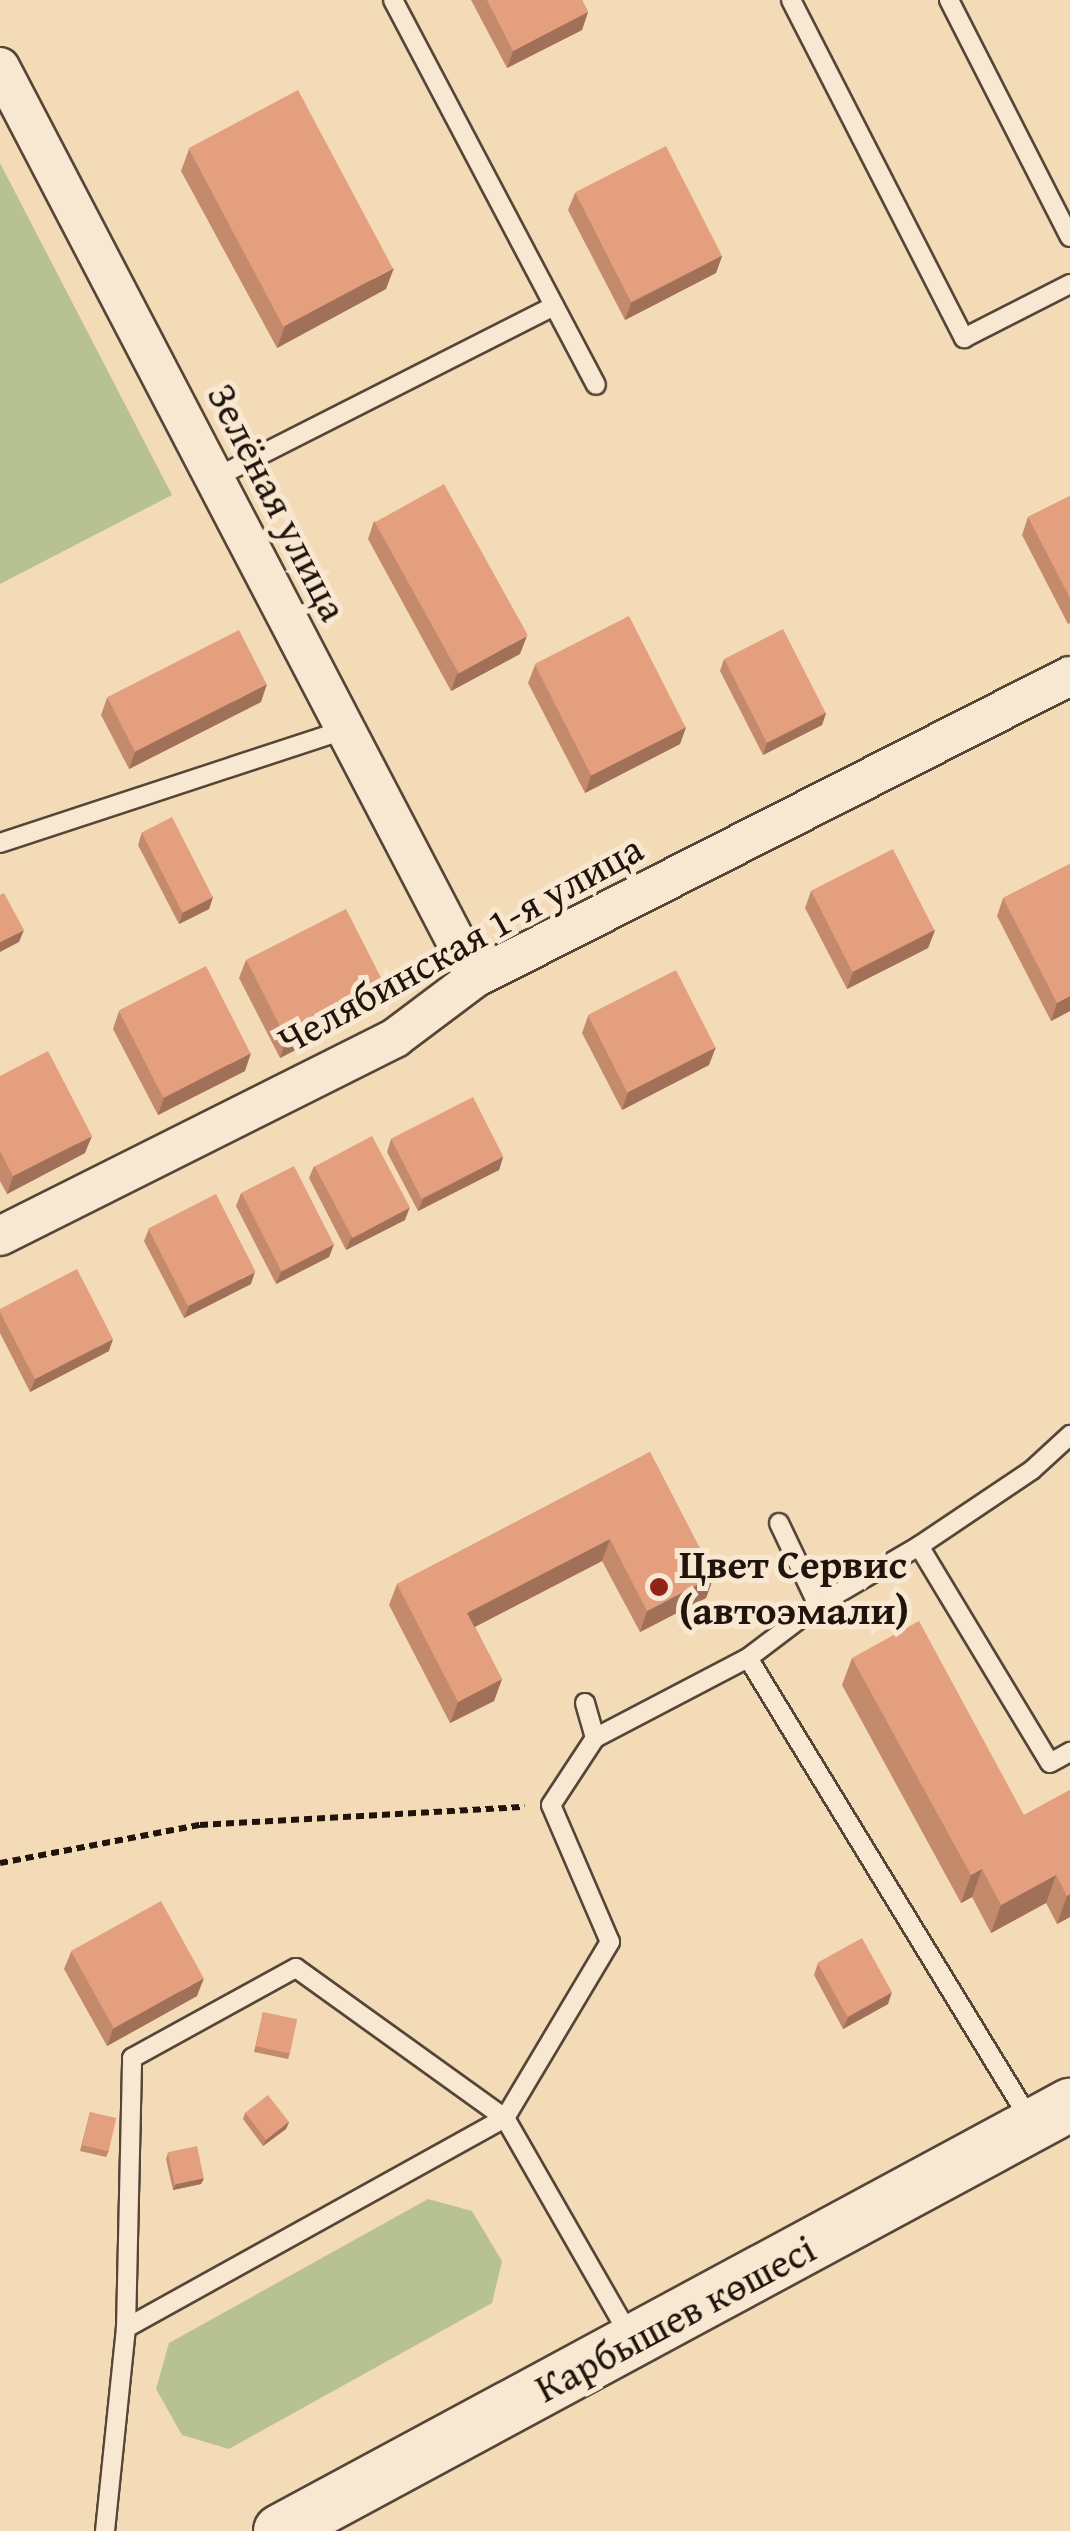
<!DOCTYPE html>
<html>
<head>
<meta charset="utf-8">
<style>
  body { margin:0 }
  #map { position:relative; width:1070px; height:2531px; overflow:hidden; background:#f4dbb8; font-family:"Gentium Book Plus",serif }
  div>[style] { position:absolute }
  .green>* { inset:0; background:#b8c191 }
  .path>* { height:6px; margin-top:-3px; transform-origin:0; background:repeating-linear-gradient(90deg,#20140d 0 8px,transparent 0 13px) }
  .roads { filter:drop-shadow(2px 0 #554638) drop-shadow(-2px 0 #554638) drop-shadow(0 2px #554638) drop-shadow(0 -2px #554638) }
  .service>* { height:18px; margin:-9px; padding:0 9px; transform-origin:9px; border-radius:9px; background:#f8e8d1 }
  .minor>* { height:38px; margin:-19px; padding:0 19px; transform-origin:19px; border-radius:19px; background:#f8e8d1 }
  .secondary>* { height:52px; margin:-26px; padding:0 26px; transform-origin:26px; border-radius:26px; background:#f8e8d1 }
  .wall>* { inset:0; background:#c48a6c }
  .shaded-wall>* { inset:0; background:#a07058 }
  .building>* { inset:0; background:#e4a07e; transform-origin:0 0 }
  .dots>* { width:28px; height:28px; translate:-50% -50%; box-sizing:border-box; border:5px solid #f8e8d1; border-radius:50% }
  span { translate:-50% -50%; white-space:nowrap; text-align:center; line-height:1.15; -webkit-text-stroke:10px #f8e8d1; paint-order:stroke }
  .street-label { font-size:40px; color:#20140d }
  .poi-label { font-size:40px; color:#20140d; font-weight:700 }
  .left { translate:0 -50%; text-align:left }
</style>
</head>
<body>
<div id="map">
  <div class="green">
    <i style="clip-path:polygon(0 163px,172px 495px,0 584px)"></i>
    <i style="clip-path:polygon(428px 2199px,472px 2211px,502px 2261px,492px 2303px,229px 2449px,182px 2435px,156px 2389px,169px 2343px)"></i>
  </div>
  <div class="path">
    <i style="left:0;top:1863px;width:204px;rotate:-10.8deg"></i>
    <i style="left:200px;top:1825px;width:325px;rotate:-3.2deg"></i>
  </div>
  <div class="roads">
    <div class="service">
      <i style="left:393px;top:0;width:435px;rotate:62.2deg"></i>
      <i style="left:791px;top:0;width:380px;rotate:62.9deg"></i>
      <i style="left:964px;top:338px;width:119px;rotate:-27deg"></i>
      <i style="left:949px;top:0;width:266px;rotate:63deg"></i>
      <i style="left:215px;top:478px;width:380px;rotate:-26.9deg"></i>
      <i style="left:0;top:843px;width:362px;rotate:-18.2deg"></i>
      <i style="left:779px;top:1523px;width:91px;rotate:64.6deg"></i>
      <i style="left:919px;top:1546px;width:136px;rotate:-33.9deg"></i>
      <i style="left:1032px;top:1470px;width:52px;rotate:-42.6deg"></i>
      <i style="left:748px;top:1658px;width:545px;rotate:58.59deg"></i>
      <i style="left:585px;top:1703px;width:36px;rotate:74deg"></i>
      <i style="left:595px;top:1738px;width:173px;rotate:-27.6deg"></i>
      <i style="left:748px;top:1658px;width:88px;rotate:-37.1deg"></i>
      <i style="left:818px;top:1605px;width:117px;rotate:-30.3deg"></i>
      <i style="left:919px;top:1546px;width:253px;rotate:58.9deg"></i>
      <i style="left:1050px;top:1763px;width:23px;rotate:-29deg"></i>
      <i style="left:126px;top:2328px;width:433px;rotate:-29deg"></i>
      <i style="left:505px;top:2118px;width:205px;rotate:-59.2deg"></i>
      <i style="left:610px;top:1942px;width:149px;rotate:-113.3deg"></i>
      <i style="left:551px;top:1805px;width:80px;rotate:-56.7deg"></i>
      <i style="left:105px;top:2531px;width:204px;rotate:-84.1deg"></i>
      <i style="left:126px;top:2328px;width:270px;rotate:-88.7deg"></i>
      <i style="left:132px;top:2058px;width:187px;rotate:-28.8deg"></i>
      <i style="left:296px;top:1968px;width:257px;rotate:35.7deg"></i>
      <i style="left:505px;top:2118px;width:251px;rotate:60.2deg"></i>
    </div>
    <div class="minor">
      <i style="left:0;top:67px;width:1027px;rotate:62.46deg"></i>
      <i style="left:0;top:1236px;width:442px;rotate:-26.6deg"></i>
      <i style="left:395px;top:1038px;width:100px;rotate:-36.9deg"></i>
      <i style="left:475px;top:978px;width:667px;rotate:-26.91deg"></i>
    </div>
    <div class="secondary">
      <i style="left:280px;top:2531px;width:898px;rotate:-28.34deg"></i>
    </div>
  </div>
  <div class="wall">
    <i style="clip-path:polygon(471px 0,582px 0,588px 12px,582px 30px,507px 68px)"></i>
    <i style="clip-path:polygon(189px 149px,386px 289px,277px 348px,181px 171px)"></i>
    <i style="clip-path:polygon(575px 193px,722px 256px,716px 273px,625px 320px,568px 210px)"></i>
    <i style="clip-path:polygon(1070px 496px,1070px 623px,1068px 624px,1022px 535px,1028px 517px)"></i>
    <i style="clip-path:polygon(374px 521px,520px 654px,451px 691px,368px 539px)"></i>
    <i style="clip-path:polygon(724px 659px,826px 713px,822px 725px,763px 755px,720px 671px)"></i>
    <i style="clip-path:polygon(535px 665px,686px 727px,680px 744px,585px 793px,528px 683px)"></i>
    <i style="clip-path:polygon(107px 698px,261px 702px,129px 769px,101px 715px)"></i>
    <i style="clip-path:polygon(142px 832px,213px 897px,209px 909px,179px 924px,138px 845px)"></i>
    <i style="clip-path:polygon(1070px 864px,1070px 1011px,1051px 1021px,997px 916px,1003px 898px)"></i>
    <i style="clip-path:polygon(811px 891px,935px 930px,928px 948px,847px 989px,805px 908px)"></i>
    <i style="clip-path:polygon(246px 960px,387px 988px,381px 1006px,280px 1058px,239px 978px)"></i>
    <i style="clip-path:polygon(119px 1011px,245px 1071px,158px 1115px,113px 1029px)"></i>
    <i style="clip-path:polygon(588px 1016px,709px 1065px,622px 1110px,582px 1033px)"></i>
    <i style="clip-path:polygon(0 1076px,85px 1153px,7px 1194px,0 1181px)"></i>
    <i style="clip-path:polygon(391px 1139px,503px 1157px,499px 1170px,418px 1211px,387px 1152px)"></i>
    <i style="clip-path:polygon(314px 1166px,405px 1220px,346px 1250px,309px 1178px)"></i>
    <i style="clip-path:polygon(241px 1193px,334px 1244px,329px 1257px,276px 1284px,236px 1206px)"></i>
    <i style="clip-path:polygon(149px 1229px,251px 1284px,184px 1318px,144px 1241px)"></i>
    <i style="clip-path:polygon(0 1309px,109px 1351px,30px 1392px,0 1333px)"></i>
    <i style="clip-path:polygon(650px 1452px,714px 1576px,706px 1598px,640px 1632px,602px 1561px,475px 1627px,502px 1679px,494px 1701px,450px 1723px,389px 1605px,397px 1584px)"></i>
    <i style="clip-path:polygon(852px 1658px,1024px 1815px,1070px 1790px,1070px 1917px,1057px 1924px,1046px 1903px,991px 1933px,972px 1897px,961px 1903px,842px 1685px)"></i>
    <i style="clip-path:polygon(71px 1952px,197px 1996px,107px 2046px,64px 1969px)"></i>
    <i style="clip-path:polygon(818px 1963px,888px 2004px,843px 2029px,814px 1975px)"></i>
    <i style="clip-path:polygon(263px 2012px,290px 2053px,288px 2059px,254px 2052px)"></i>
    <i style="clip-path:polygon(90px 2112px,109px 2151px,106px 2157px,80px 2151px)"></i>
    <i style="clip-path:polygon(245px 2113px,289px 2122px,286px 2129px,263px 2146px,243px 2119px)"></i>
    <i style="clip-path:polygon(168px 2153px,204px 2178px,201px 2184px,173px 2190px,166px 2159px)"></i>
  </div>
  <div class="shaded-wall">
    <i style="clip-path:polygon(588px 12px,582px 30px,507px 68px,513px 51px)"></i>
    <i style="clip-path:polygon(722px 256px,716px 273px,625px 320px,631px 303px)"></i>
    <i style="clip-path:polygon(394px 268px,386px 289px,277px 348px,285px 326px)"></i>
    <i style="clip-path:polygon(527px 636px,520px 654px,451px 691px,457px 674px)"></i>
    <i style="clip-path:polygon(267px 684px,261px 702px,129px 769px,135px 752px)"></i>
    <i style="clip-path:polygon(826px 713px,822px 725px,763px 755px,767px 743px)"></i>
    <i style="clip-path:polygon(686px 727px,680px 744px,585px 793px,591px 775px)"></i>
    <i style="clip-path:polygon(213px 897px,209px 909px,179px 924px,183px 912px)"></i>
    <i style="clip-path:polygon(24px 930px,19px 942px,0 952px,0 942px)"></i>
    <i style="clip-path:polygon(935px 930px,928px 948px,847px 989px,853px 972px)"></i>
    <i style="clip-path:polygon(387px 988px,381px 1006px,280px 1058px,286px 1040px)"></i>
    <i style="clip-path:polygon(1070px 996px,1070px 1011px,1051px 1021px,1057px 1003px)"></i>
    <i style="clip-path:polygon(716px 1047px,709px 1065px,622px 1110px,628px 1092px)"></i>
    <i style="clip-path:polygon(251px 1053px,245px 1071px,158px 1115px,164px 1098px)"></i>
    <i style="clip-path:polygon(92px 1136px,85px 1153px,7px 1194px,13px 1176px)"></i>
    <i style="clip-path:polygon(503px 1157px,499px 1170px,418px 1211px,423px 1199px)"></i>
    <i style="clip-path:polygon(410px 1207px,405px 1220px,346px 1250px,351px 1238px)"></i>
    <i style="clip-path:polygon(334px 1244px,329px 1257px,276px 1284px,281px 1272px)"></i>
    <i style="clip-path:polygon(255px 1272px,251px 1284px,184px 1318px,189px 1306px)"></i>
    <i style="clip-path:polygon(113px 1339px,109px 1351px,30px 1392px,35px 1379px)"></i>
    <i style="clip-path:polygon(610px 1539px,602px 1561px,459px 1635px,467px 1613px)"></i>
    <i style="clip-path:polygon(714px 1576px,706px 1598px,640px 1632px,647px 1611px)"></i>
    <i style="clip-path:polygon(502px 1679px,494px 1701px,450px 1723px,458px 1702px)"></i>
    <i style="clip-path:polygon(982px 1869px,972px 1897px,961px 1903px,971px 1875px)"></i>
    <i style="clip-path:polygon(1056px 1875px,1046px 1903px,991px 1933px,1001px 1905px)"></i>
    <i style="clip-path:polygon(1070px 1894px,1070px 1917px,1057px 1924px,1067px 1896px)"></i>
    <i style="clip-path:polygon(204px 1978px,197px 1996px,107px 2046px,113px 2029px)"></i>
    <i style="clip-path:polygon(892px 1992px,888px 2004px,843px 2029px,848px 2017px)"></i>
    <i style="clip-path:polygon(289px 2122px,286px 2129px,263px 2146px,266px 2140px)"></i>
    <i style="clip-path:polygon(204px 2178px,201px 2184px,173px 2190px,176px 2184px)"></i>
  </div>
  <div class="building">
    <i style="clip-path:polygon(487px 0,582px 0,588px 12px,513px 51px)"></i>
    <i style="left:298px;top:90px;width:202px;height:124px;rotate:62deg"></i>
    <i style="left:666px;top:146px;width:123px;height:102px;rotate:63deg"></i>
    <i style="left:444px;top:484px;width:173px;height:79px;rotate:61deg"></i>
    <i style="clip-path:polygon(1070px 496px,1070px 598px,1028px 517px)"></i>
    <i style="left:629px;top:616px;width:125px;height:106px;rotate:63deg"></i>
    <i style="left:783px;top:629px;width:94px;height:66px;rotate:63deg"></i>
    <i style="left:239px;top:630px;width:61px;height:148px;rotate:63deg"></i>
    <i style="left:172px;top:817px;width:90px;height:34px;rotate:63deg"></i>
    <i style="left:893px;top:849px;width:91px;height:92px;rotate:63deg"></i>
    <i style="clip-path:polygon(1070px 864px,1070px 996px,1057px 1003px,1003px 898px)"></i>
    <i style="clip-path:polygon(4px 893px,24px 930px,0 942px,0 895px)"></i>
    <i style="left:346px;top:909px;width:89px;height:112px;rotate:63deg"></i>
    <i style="left:206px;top:966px;width:98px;height:98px;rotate:63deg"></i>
    <i style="left:676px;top:970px;width:87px;height:99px;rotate:63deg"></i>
    <i style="clip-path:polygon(48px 1051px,92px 1136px,13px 1176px,0 1151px,0 1076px)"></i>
    <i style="left:473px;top:1097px;width:67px;height:92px;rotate:63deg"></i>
    <i style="left:372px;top:1136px;width:81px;height:65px;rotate:62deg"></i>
    <i style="left:294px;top:1166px;width:88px;height:59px;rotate:63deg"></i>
    <i style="left:216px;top:1194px;width:87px;height:76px;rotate:63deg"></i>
    <i style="clip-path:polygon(77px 1269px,113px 1339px,35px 1379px,0 1312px,0 1309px)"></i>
    <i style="clip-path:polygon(650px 1452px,714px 1576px,647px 1611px,610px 1539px,467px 1613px,502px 1679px,458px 1702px,397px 1584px)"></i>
    <i style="clip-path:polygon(919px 1621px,1024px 1815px,1070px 1790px,1070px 1894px,1067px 1896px,1056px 1875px,1001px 1905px,982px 1869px,971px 1875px,852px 1658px)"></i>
    <i style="left:161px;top:1901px;width:88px;height:103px;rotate:61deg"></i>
    <i style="left:862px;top:1938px;width:62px;height:51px;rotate:61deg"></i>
    <i style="left:263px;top:2012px;width:35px;height:35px;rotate:12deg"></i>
    <i style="left:268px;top:2095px;width:34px;height:29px;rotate:52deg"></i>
    <i style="left:90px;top:2112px;width:27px;height:34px;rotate:13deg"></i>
    <i style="left:197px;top:2146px;width:33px;height:30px;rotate:78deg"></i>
  </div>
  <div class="dots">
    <i style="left:659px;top:1587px;background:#8f2418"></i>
  </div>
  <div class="street-label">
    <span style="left:278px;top:502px;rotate:63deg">Зелёная улица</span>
    <span style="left:460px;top:944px;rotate:-29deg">Челябинская 1-я улица</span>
    <span style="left:675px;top:2318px;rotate:-28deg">Карбышев көшесі</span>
  </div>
  <div class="poi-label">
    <span class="left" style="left:679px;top:1587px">Цвет Сервис<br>(автоэмали)</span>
  </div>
</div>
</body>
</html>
